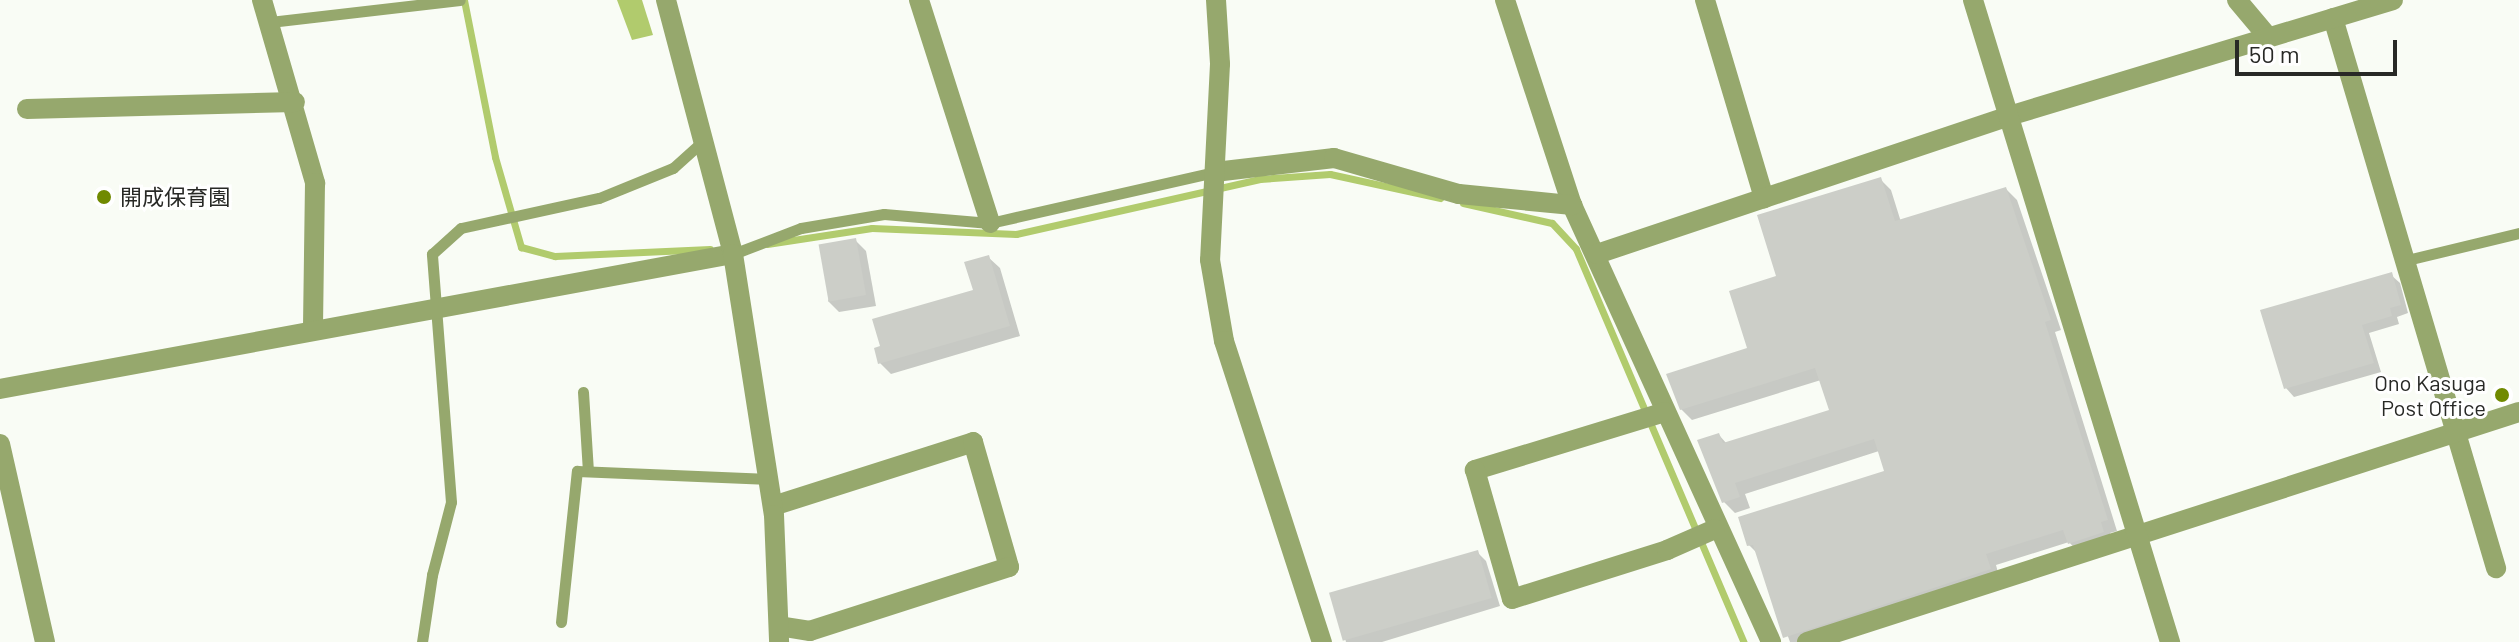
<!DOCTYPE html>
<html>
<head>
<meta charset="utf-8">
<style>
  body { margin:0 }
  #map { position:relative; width:2519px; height:642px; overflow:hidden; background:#f9fcf5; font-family:Barlow,"Noto Sans JP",sans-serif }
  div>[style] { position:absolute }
  .water>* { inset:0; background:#b1cb6d }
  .shadow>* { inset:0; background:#0003 }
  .stream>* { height:7px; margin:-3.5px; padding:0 3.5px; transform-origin:3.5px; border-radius:3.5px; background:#b1cb6d }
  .building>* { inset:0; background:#cccec8; transform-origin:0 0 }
  .service>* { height:11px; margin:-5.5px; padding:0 5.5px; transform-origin:5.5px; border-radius:5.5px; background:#96a86d }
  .minor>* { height:20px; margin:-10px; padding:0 10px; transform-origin:10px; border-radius:10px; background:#96a86d }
  .tertiary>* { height:20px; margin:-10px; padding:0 10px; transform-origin:10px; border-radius:10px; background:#96a86d }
  .dots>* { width:22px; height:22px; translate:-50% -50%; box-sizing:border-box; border:4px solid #fff; border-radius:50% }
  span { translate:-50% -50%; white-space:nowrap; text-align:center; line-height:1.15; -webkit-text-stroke:6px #fff; paint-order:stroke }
  .poi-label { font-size:22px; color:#282926 }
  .left { translate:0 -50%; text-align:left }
  .right { translate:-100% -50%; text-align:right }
  .scale { position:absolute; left:2235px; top:40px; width:162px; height:36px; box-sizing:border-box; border:4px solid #282926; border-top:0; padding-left:10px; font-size:24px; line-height:28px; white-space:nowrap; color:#282926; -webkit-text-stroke:6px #fff; paint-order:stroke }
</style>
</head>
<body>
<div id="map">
  <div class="water">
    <i style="clip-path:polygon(617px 0,642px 0,653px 35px,632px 40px)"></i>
  </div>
  <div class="shadow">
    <i style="clip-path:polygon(1880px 179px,1891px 190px,1901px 222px,2006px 189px,2017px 200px,2061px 330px,2055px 332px,2117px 531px,2110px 533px,2114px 543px,2080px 554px,2069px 542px,1996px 565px,2000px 580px,1813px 642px,1790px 642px,1758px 554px,1749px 545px,1886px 473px,1879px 451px,1745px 494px,1750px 508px,1735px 513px,1724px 502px,1719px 435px,1727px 444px,1831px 411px,1821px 380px,1692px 420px,1681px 409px,1750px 350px,1778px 277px)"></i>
    <i style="clip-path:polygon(855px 240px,866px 251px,876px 306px,839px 312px,828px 301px)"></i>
    <i style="clip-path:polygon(988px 257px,1000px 268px,1020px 336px,891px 374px,880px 363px,975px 292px)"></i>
    <i style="clip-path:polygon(2391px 275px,2400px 283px,2408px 313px,2397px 317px,2399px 324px,2369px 333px,2381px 372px,2294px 397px,2286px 388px)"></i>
    <i style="clip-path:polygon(1477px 552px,1486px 561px,1500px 606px,1382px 642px,1346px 642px,1333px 597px)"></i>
  </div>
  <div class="stream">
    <i style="left:464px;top:0;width:160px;rotate:78.8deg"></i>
    <i style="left:495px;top:157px;width:94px;rotate:73.9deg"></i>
    <i style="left:521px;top:247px;width:35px;rotate:15deg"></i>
    <i style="left:555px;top:256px;width:155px;rotate:-2.6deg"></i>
    <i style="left:1463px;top:203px;width:91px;rotate:12.7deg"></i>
    <i style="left:1552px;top:223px;width:35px;rotate:47deg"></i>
    <i style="left:1576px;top:249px;width:427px;rotate:66.9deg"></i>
    <i style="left:767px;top:244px;width:106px;rotate:-8.7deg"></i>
    <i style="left:872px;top:228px;width:144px;rotate:2.4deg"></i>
    <i style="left:1016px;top:234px;width:250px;rotate:-12.7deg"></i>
    <i style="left:1260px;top:179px;width:70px;rotate:-4.1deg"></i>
    <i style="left:1330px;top:174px;width:113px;rotate:12.3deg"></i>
  </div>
  <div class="building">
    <i style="clip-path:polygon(1881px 177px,1895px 221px,2006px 187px,2051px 320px,2045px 322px,2108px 520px,2101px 522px,2104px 532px,2068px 544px,2063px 530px,1986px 554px,1991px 569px,1783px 638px,1753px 545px,1747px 546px,1738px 517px,1884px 471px,1874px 439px,1735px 483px,1740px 497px,1722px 503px,1697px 440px,1719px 433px,1723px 443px,1829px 410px,1815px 368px,1680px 410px,1666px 374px,1747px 348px,1729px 291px,1776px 276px,1757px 215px)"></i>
    <i style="left:856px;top:238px;width:58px;height:38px;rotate:80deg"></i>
    <i style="clip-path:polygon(989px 255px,1010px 326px,878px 364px,874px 348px,880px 346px,872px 319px,973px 290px,964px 262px)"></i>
    <i style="clip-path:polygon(2392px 272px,2401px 305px,2390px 308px,2392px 316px,2362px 325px,2374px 363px,2284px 389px,2260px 310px)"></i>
    <i style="left:1478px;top:550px;width:50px;height:155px;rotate:74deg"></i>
  </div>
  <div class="service">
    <i style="left:270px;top:22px;width:191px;rotate:-6.6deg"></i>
    <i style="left:733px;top:254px;width:73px;rotate:-20.9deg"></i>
    <i style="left:801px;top:228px;width:84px;rotate:-9.6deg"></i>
    <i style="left:884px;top:214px;width:106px;rotate:4.9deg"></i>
    <i style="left:990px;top:223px;width:231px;rotate:-12.8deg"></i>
    <i style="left:2403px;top:261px;width:119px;rotate:-13.6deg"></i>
    <i style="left:583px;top:392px;width:79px;rotate:86.4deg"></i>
    <i style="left:561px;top:622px;width:152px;rotate:-84deg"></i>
    <i style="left:577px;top:471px;width:192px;rotate:2.4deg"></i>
    <i style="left:422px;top:642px;width:68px;rotate:-81.5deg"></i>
    <i style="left:432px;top:575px;width:75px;rotate:-75.4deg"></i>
    <i style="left:451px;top:502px;width:249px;rotate:-94.4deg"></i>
    <i style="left:432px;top:254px;width:39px;rotate:-42deg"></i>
    <i style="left:461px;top:228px;width:141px;rotate:-12.3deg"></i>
    <i style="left:599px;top:198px;width:80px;rotate:-22.1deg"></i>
    <i style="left:673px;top:168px;width:40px;rotate:-42deg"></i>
  </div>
  <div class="minor">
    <i style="left:262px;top:0;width:191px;rotate:73.8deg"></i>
    <i style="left:315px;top:183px;width:145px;rotate:90.8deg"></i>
    <i style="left:919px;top:0;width:234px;rotate:72.3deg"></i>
    <i style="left:1505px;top:0;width:216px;rotate:71.9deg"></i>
    <i style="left:1572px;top:205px;width:480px;rotate:65.5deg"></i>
    <i style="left:1705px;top:0;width:207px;rotate:73.4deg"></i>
    <i style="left:2237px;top:0;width:48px;rotate:50deg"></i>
    <i style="left:2333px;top:18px;width:574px;rotate:73.49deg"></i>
    <i style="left:1215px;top:172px;width:120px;rotate:-6.7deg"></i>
    <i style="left:1334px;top:158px;width:130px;rotate:16.1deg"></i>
    <i style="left:1459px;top:194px;width:114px;rotate:5.6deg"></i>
    <i style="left:1597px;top:254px;width:434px;rotate:-18.5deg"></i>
    <i style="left:2009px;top:116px;width:401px;rotate:-16.8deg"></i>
    <i style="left:0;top:389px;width:745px;rotate:-10.44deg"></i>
    <i style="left:1665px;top:412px;width:199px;rotate:163deg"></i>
    <i style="left:1475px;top:470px;width:134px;rotate:74deg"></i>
    <i style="left:1512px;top:599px;width:163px;rotate:-17.5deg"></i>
    <i style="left:1667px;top:550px;width:52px;rotate:-23.6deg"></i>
    <i style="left:0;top:444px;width:203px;rotate:77.2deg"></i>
    <i style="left:773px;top:506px;width:210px;rotate:-17.7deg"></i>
    <i style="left:973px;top:442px;width:130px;rotate:73.9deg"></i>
    <i style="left:1009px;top:567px;width:209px;rotate:162.2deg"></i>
    <i style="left:810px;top:631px;width:31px;rotate:-171deg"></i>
    <i style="left:1807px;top:642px;width:748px;rotate:-17.9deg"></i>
  </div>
  <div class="tertiary">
    <i style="left:666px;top:0;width:263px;rotate:75.2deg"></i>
    <i style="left:733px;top:254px;width:264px;rotate:81.1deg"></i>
    <i style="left:774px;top:515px;width:127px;rotate:87.7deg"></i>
    <i style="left:1216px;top:0;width:64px;rotate:86.4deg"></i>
    <i style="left:1220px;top:64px;width:196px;rotate:92.9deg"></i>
    <i style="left:1210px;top:260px;width:82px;rotate:80.2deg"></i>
    <i style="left:1224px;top:341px;width:317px;rotate:72deg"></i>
    <i style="left:1973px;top:0;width:672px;rotate:72.94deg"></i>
    <i style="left:27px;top:109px;width:268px;rotate:-1.5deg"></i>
  </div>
  <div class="dots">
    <i style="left:104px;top:197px;background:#708a00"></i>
    <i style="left:2502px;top:395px;background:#708a00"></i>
  </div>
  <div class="poi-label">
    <span class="left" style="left:120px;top:197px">開成保育園</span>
    <span class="right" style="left:2486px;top:395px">Ono Kasuga<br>Post Office</span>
  </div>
  <div class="scale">50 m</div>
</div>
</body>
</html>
